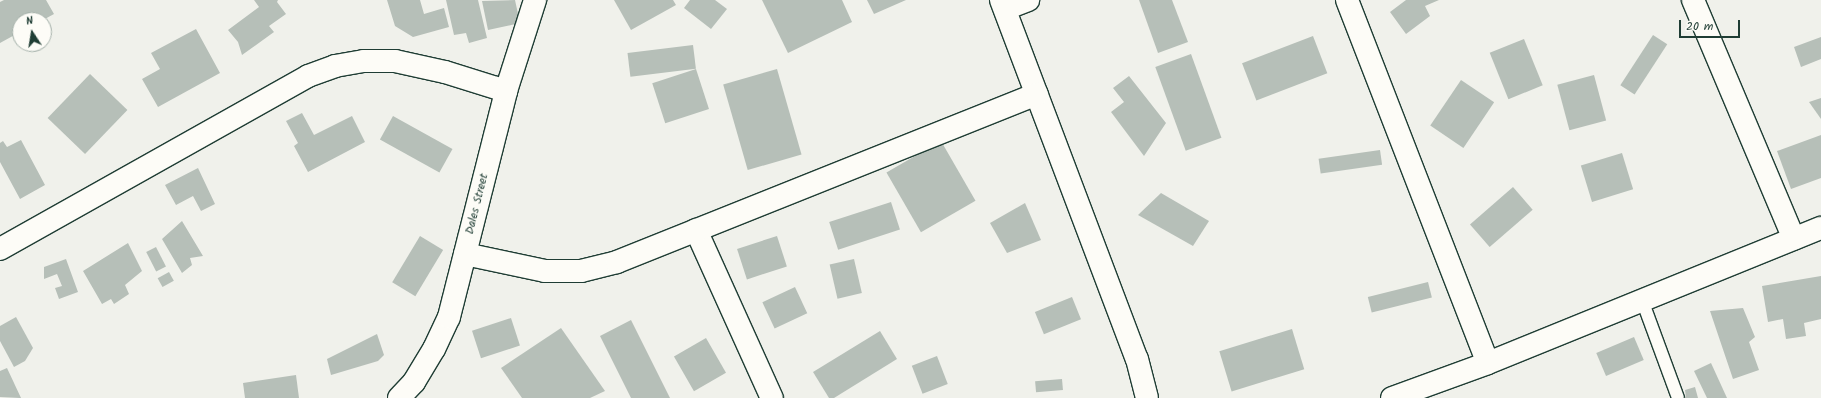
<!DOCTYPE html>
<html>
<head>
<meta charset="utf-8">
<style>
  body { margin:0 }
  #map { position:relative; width:1821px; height:398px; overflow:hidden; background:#f0f1eb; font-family:Kalam,sans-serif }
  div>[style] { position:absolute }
  .building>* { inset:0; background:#b6bfb8; transform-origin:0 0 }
  .roads { filter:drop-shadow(1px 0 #1f3d34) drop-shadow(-1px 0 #1f3d34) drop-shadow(0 1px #1f3d34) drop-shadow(0 -1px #1f3d34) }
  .lane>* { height:12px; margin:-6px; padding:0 6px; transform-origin:6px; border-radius:6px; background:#fdfcf7 }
  .street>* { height:22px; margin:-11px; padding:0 11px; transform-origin:11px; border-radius:11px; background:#fdfcf7 }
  span { translate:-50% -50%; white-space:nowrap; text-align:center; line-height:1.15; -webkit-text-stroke:4px #fdfcf7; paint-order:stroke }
  .street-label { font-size:12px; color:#1f3d34 }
  .north { position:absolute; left:12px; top:12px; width:40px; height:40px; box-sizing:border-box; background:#fdfcf7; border:1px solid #a4b0a9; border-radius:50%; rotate:348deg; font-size:11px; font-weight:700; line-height:16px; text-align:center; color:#1f3d34 }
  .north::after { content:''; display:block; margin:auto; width:14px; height:18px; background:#1f3d34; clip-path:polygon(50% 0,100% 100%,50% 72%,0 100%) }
  .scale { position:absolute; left:1679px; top:20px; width:61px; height:18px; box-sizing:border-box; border:2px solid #1f3d34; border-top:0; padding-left:5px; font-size:12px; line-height:14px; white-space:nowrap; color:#1f3d34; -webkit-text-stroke:3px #fdfcf7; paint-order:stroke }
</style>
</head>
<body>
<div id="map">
  <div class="building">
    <i style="clip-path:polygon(4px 0,46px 0,54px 14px,43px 20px,20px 20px,20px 32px,0 43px,0 2px)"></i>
    <i style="clip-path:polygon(254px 0,278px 0,277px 2px,286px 14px,269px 26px,274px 32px,242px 55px,238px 42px,228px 30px,259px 7px)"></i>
    <i style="clip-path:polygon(387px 0,420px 0,424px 14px,444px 8px,449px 27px,413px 37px,395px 26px)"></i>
    <i style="clip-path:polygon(446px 0,478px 0,487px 38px,469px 43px,466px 33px,454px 35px)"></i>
    <i style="clip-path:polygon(515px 0,520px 23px,488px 30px,482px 1px)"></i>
    <i style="clip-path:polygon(614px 0,673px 0,676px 5px,631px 30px)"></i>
    <i style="clip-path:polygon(690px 0,715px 0,727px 9px,711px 29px,684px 8px)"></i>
    <i style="clip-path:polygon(762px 0,842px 0,852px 22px,788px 53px)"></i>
    <i style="clip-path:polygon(867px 0,906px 0,874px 14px)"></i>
    <i style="clip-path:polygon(1139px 0,1172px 0,1188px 42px,1158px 53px)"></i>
    <i style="clip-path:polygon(1406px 0,1439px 0,1425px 6px,1430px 16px,1406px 34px,1390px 12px)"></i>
    <i style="clip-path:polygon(196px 29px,220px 73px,158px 107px,142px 79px,160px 69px,151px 53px)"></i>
    <i style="left:1653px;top:35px;width:17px;height:60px;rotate:33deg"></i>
    <i style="left:1313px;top:36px;width:40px;height:76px;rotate:69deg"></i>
    <i style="clip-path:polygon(1821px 37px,1821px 59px,1801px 67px,1794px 47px)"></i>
    <i style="left:1524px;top:39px;width:50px;height:37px;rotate:68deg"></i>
    <i style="left:693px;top:45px;width:24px;height:66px;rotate:83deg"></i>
    <i style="left:1191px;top:54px;width:89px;height:38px;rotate:70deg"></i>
    <i style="left:696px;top:69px;width:42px;height:46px;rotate:72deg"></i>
    <i style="left:777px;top:69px;width:89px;height:56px;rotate:74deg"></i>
    <i style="left:90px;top:74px;width:52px;height:61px;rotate:44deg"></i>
    <i style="left:1594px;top:75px;width:47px;height:38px;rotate:75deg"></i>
    <i style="clip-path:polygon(1129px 76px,1166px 123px,1144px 156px,1111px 112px,1124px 102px,1113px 88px)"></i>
    <i style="left:1461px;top:80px;width:40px;height:55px;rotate:34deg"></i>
    <i style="clip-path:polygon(1821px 98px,1821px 119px,1809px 102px)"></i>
    <i style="clip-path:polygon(302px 113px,314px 135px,352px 116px,365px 142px,308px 172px,294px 146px,298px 143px,286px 121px)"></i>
    <i style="left:393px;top:116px;width:68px;height:27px;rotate:29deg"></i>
    <i style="clip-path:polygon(1821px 135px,1821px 178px,1791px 189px,1777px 151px)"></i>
    <i style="clip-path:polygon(21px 140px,45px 185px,20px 199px,0 162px,0 143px,3px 141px,7px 147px)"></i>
    <i style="left:941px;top:141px;width:69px;height:63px;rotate:60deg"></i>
    <i style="left:1380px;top:150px;width:15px;height:62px;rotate:82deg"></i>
    <i style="left:1622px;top:153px;width:38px;height:43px;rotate:73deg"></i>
    <i style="clip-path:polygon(198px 168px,215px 204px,201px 211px,193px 196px,176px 205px,165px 185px)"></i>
    <i style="left:1513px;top:187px;width:30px;height:57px;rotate:49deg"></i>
    <i style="clip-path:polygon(1161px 193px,1209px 221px,1193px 246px,1138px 215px)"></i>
    <i style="left:891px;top:202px;width:29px;height:65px;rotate:72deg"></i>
    <i style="clip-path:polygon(1025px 203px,1041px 240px,1007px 253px,990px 223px)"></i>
    <i style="clip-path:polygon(182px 221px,203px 256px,190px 258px,192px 265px,182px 273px,162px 239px)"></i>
    <i style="left:420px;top:236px;width:27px;height:54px;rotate:31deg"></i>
    <i style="left:777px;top:236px;width:32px;height:42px;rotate:72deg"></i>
    <i style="clip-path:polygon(128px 243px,142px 271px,125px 285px,129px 294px,114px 304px,111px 299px,102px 304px,83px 271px)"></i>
    <i style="left:156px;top:247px;width:22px;height:11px;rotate:63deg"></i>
    <i style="clip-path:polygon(66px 259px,78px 292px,59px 299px,55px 288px,62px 286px,57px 274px,44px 279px,44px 267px)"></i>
    <i style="left:854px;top:259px;width:35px;height:25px;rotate:77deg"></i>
    <i style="left:169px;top:272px;width:10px;height:13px;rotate:61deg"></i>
    <i style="clip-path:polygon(1821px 276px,1821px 319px,1804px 323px,1806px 336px,1786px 339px,1783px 319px,1768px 322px,1762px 286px)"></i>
    <i style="left:1428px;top:282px;width:16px;height:62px;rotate:76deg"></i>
    <i style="left:795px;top:287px;width:29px;height:36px;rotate:65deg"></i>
    <i style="left:1072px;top:297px;width:24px;height:40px;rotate:68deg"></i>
    <i style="clip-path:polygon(1743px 308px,1755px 337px,1749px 342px,1759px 370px,1733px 379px,1710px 311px)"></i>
    <i style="clip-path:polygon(16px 317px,33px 348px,25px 361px,14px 367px,0 341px,0 326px)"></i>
    <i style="left:511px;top:318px;width:29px;height:41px;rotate:72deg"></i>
    <i style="clip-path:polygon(631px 320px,670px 398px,631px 398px,600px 336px)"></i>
    <i style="clip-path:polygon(561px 328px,605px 391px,590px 398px,522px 398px,501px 368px)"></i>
    <i style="left:1292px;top:329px;width:42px;height:76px;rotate:73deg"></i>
    <i style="clip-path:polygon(880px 331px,897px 359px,834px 398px,829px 398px,813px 372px)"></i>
    <i style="clip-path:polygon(377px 334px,384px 355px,378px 361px,331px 375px,327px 359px)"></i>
    <i style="left:1634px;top:337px;width:25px;height:41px;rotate:67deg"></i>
    <i style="left:706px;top:338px;width:40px;height:37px;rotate:60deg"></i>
    <i style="left:937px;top:356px;width:30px;height:27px;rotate:69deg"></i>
    <i style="clip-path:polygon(1711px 363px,1727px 398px,1707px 398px,1694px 371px)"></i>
    <i style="clip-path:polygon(7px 368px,21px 398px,20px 398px,0 397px,0 371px)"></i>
    <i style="clip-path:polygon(296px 375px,299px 398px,245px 398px,243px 383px)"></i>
    <i style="left:1062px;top:379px;width:11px;height:27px;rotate:85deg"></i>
    <i style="clip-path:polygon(1695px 387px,1698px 398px,1686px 398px,1685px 390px)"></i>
  </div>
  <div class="roads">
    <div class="lane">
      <i style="left:1642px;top:300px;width:104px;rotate:69.8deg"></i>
    </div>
    <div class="street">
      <i style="left:1001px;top:0;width:384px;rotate:69.3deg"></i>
      <i style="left:1137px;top:359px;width:40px;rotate:75.6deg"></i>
      <i style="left:1347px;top:0;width:389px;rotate:68.8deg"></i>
      <i style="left:1693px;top:0;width:259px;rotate:67.1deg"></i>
      <i style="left:1005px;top:9px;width:25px;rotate:-21deg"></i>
      <i style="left:696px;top:230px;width:184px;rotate:65.7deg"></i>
      <i style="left:0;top:249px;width:353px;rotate:-29.3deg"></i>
      <i style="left:308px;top:76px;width:29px;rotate:-20deg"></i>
      <i style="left:335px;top:66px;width:29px;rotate:-10deg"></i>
      <i style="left:364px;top:61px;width:31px"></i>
      <i style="left:395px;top:61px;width:51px;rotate:12.4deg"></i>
      <i style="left:445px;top:72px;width:64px;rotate:17.3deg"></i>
      <i style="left:465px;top:254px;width:82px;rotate:12deg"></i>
      <i style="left:545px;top:271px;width:36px"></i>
      <i style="left:581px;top:271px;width:37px;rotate:-14deg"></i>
      <i style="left:617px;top:262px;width:452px;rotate:-21.8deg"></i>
      <i style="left:399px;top:398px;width:22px;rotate:-47deg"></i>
      <i style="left:414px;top:382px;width:39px;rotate:-59deg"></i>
      <i style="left:434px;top:349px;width:35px;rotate:-65deg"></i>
      <i style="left:449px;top:317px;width:233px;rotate:-75.8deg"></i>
      <i style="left:506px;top:91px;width:96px;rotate:-72.3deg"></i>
      <i style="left:1392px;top:398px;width:102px;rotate:-20deg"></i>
      <i style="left:1488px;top:363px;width:359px;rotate:-22.1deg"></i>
    </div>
  </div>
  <div class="street-label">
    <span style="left:477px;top:204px;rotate:-76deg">Dales Street</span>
  </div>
  <div class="north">N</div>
  <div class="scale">20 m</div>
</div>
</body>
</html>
